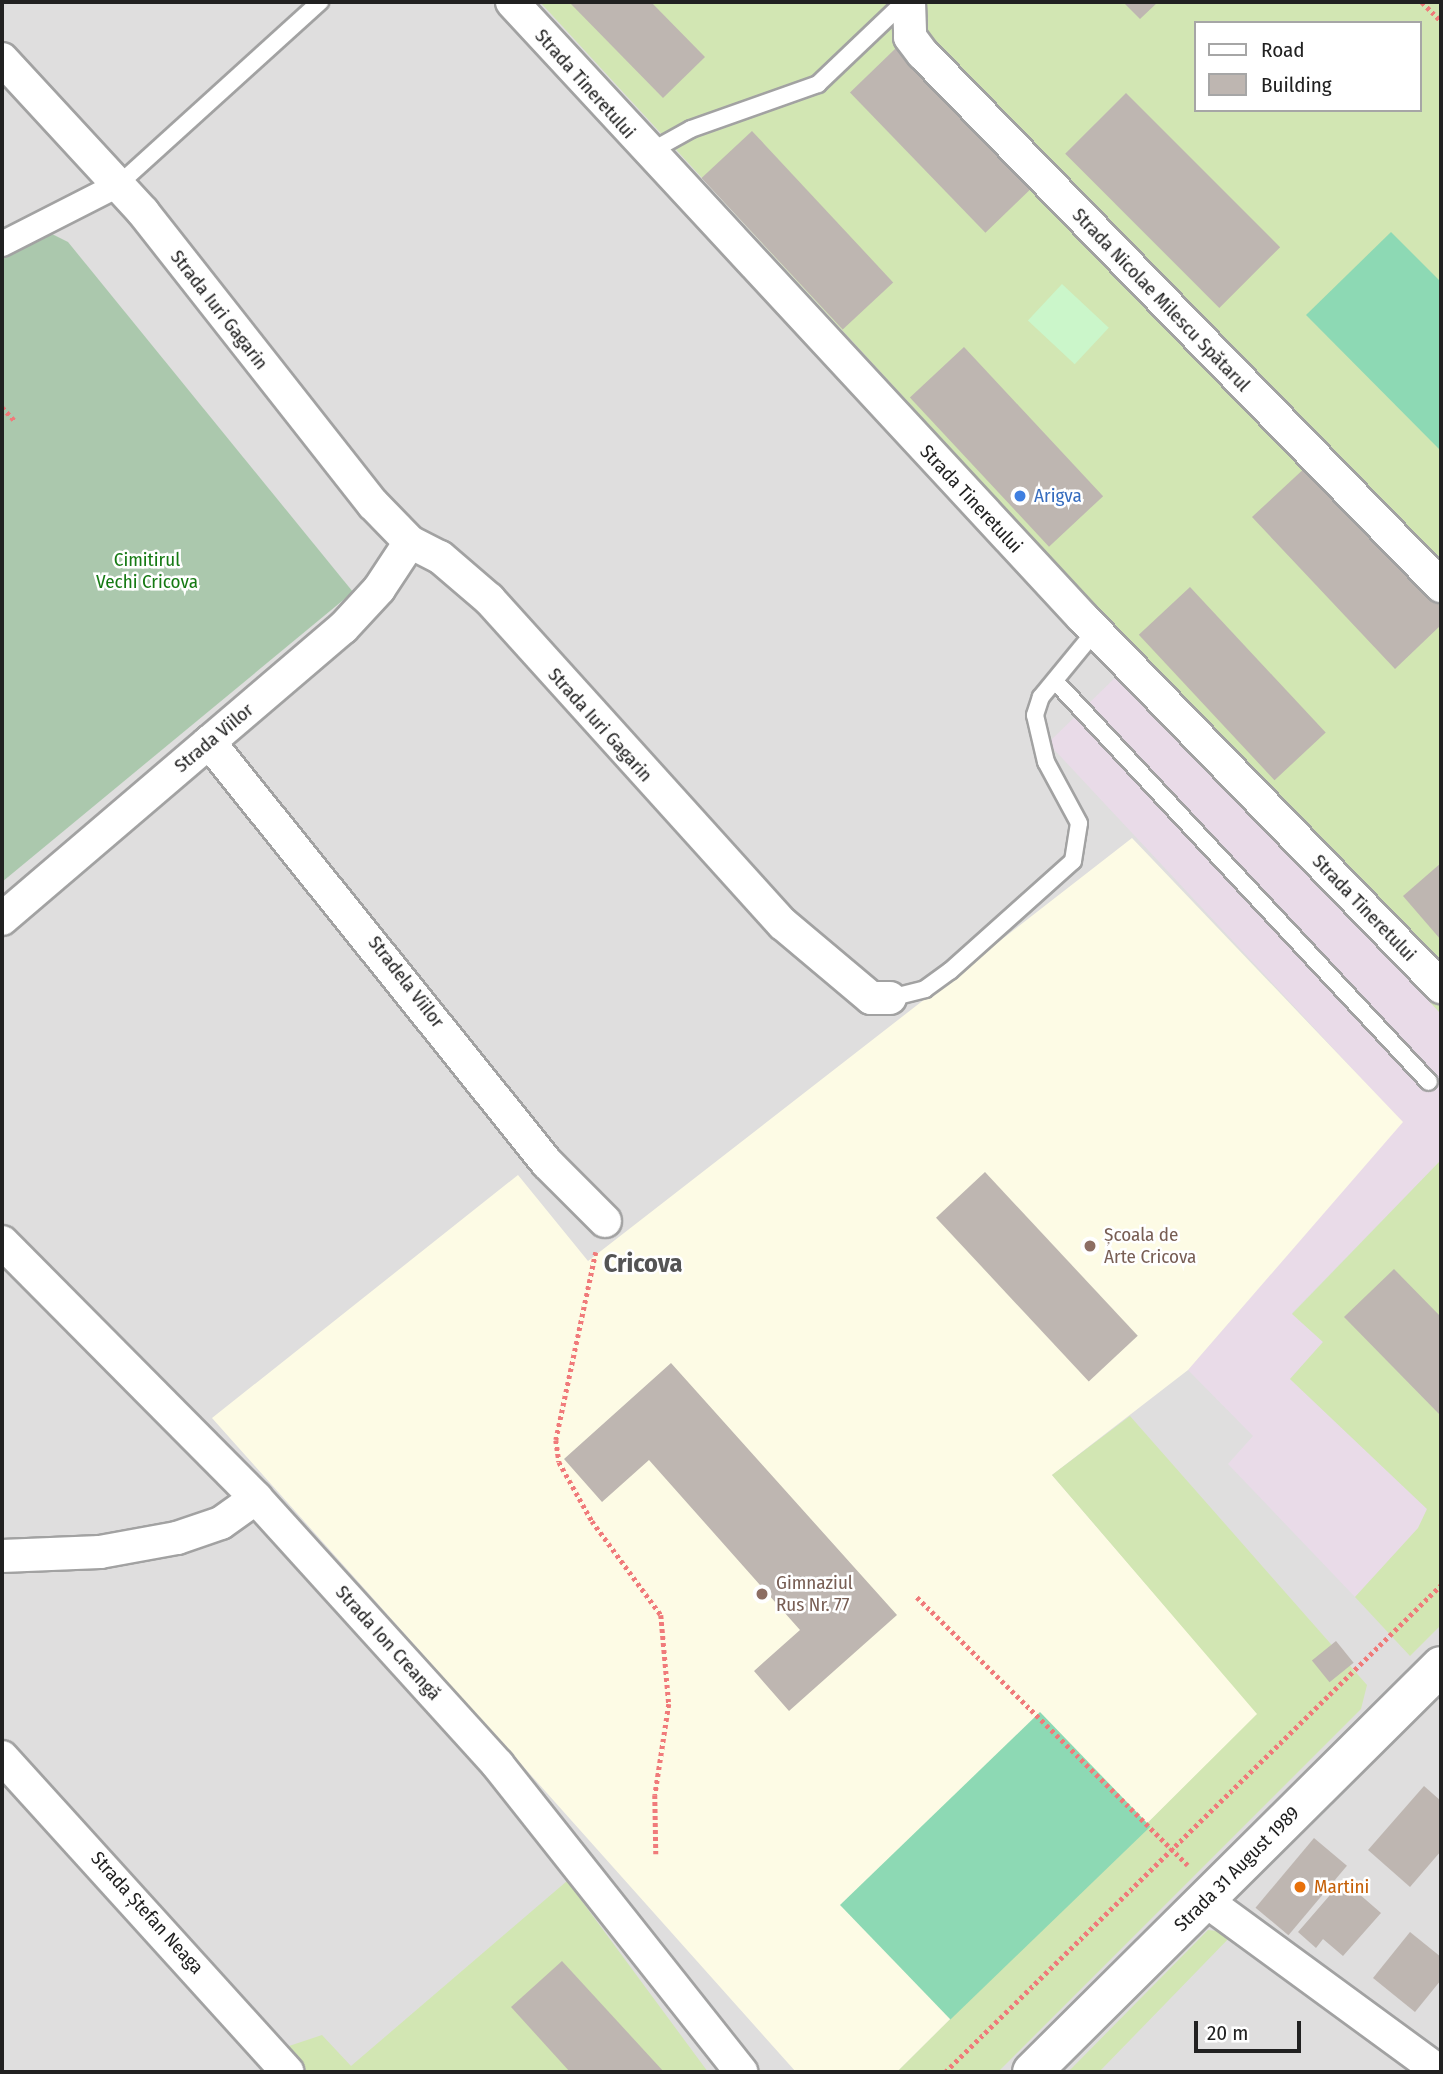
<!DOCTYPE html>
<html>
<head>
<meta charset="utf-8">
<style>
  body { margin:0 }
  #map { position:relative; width:1443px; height:2074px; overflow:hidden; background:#f1ede9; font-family:"Fira Sans Condensed",sans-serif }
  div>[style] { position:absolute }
  .residential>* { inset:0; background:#dfdede }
  .industrial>* { inset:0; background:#e9dbe8 }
  .education>* { inset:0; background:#fdfbe5 }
  .grass>* { inset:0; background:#d2e6b3 }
  .cemetery>* { inset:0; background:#abc8ad }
  .park>* { inset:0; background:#cbf6ca; transform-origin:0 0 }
  .pitch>* { inset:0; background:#8dd9b4; transform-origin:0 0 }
  .building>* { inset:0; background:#beb6b1; transform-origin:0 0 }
  .path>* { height:4.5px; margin-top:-2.25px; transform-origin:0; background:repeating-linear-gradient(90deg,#f07a7a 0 3.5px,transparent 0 7px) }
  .roads { filter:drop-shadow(2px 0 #a2a2a2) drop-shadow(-2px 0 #a2a2a2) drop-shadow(0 2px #a2a2a2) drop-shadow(0 -2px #a2a2a2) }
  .service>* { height:16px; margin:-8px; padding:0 8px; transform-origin:8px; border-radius:8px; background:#fff }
  .pedestrian>* { height:24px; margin:-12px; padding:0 12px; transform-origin:12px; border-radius:12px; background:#fff }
  .minor>* { height:32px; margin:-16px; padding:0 16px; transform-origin:16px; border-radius:16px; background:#fff }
  .tertiary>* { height:38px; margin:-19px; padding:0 19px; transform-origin:19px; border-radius:19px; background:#fff }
  .dots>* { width:19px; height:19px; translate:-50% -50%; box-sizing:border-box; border:4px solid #fff; border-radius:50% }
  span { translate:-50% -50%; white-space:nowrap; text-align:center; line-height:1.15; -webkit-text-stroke:5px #fff; paint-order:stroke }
  .street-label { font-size:19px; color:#212121 }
  .shop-label { font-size:19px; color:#366cbe }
  .left { translate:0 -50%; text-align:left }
  .park-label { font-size:19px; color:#167a14 }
  .education-label { font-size:19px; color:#785e54 }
  .food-label { font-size:19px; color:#c56008 }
  .district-label { font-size:26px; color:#545454; font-weight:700 }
  .frame { position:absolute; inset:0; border:4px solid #212121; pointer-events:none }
  .legend { position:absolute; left:1194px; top:21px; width:228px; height:91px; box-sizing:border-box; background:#fff; border:2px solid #a6a6a6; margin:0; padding:9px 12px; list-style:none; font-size:21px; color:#212121 }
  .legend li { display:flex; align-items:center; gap:14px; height:35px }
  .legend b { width:35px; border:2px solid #a6a6a6 }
  .scale { position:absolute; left:1194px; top:2021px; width:107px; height:32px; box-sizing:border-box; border:4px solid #212121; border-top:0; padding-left:9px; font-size:21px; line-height:24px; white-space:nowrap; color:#212121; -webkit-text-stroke:5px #fff; paint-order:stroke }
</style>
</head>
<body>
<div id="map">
  <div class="residential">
    <i style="clip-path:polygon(evenodd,2px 2px,1441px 2px,1441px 2072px,2px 2072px,2px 2px,1196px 23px,1420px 23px,1420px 110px,1196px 110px,1196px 23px)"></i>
  </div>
  <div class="industrial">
    <i style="clip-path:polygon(1121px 672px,1441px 1014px,1441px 1160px,1292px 1313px,1323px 1342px,1290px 1379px,1427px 1509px,1419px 1528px,1355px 1597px,1228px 1464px,1253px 1436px,1188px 1370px,1402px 1122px,1048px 743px)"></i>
  </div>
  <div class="education">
    <i style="clip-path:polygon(1132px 838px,1403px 1122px,1188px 1370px,1052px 1475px,1258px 1714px,897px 2072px,796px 2072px,212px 1418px,518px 1175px,588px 1261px)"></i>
  </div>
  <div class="grass">
    <i style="clip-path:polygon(evenodd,540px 2px,1441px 2px,1441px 1014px,1121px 672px,1108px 619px,540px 2px,1196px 23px,1420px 23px,1420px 110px,1196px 110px,1196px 23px)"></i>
    <i style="clip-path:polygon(1441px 1160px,1441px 1625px,1410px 1656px,1355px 1597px,1418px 1528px,1427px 1509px,1290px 1379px,1323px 1342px,1292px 1314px)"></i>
    <i style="clip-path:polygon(1130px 1416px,1367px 1685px,1361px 1709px,998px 2072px,897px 2072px,1257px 1714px,1052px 1475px)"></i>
    <i style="clip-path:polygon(567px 1881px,708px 2072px,267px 2072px,289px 2046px,322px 2035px,351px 2066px)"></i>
    <i style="clip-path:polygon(1208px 1930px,1234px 1933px,1099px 2072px,1068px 2072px)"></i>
  </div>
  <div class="cemetery">
    <i style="clip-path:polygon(52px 234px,68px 242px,353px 592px,2px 882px,2px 259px)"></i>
  </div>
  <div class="park">
    <i style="left:1062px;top:284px;width:64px;height:50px;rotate:43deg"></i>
  </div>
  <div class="pitch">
    <i style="clip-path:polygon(1391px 232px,1441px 282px,1441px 451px,1306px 315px)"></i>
    <i style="left:1040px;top:1712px;width:159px;height:278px;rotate:46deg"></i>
  </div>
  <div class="building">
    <i style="clip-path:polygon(569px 2px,651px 2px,705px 57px,663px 98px)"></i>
    <i style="clip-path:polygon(1123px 2px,1158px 2px,1140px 19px)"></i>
    <i style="left:896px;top:48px;width:195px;height:64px;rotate:46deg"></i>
    <i style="left:1126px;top:93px;width:218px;height:86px;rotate:45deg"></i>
    <i style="left:752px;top:131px;width:207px;height:69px;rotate:47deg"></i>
    <i style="left:964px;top:347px;width:204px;height:74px;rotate:47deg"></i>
    <i style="clip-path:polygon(1308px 465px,1441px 607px,1441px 625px,1395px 669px,1252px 517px)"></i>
    <i style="left:1190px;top:587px;width:199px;height:70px;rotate:47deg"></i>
    <i style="clip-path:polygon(1441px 863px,1441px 940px,1403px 896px)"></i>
    <i style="left:985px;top:1172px;width:224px;height:67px;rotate:47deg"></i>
    <i style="clip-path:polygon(1394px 1269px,1441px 1317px,1441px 1416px,1344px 1317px)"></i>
    <i style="clip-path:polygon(671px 1363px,897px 1615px,789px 1711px,754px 1671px,800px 1630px,649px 1460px,602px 1502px,564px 1459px)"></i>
    <i style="left:1336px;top:1641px;width:28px;height:31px;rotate:51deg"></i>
    <i style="clip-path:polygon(1424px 1786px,1441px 1801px,1441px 1851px,1410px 1887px,1368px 1850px)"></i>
    <i style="left:1314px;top:1838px;width:43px;height:91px;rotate:40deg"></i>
    <i style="clip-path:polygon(1343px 1880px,1381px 1913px,1343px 1956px,1323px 1939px,1316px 1948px,1298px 1932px)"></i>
    <i style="clip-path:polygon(1410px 1932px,1441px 1957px,1441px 1980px,1415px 2012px,1373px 1978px)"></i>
    <i style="clip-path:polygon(562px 1961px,664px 2072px,570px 2072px,511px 2007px)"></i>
  </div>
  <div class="path">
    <i style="left:1422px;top:2px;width:27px;rotate:45deg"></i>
    <i style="left:2px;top:407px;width:18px;rotate:47deg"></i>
    <i style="left:596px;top:1252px;width:192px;rotate:102deg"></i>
    <i style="left:556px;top:1440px;width:22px;rotate:82deg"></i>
    <i style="left:559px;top:1462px;width:68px;rotate:60.8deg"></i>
    <i style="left:592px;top:1521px;width:117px;rotate:53.7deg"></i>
    <i style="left:661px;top:1615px;width:89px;rotate:84.9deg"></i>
    <i style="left:669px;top:1704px;width:92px;rotate:98.7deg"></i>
    <i style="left:655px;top:1795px;width:59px;rotate:89deg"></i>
    <i style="left:917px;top:1597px;width:381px;rotate:44.7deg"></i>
    <i style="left:945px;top:2072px;width:695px;rotate:-44.48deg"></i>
  </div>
  <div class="roads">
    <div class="service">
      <i style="left:646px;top:154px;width:51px;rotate:-29.1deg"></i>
      <i style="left:691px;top:129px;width:135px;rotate:-19.5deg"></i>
      <i style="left:818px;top:84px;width:119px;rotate:-43.6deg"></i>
      <i style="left:118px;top:185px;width:273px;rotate:-42.2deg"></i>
      <i style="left:1055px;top:681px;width:548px;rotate:47deg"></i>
      <i style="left:890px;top:998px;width:36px;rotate:-14deg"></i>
      <i style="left:925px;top:989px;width:31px;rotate:-36deg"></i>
      <i style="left:950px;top:971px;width:165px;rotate:-41.8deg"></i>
      <i style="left:1073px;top:861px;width:38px;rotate:-81deg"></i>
      <i style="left:1079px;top:823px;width:69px;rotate:-118.4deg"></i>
      <i style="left:1046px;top:762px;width:48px;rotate:-103.2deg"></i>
      <i style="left:1035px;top:715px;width:19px;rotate:-72deg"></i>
      <i style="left:1041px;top:697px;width:87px;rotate:-50.6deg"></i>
    </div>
    <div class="pedestrian">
      <i style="left:2px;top:244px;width:130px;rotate:-27deg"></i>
    </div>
    <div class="minor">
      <i style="left:512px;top:2px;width:839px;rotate:47.17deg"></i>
      <i style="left:1082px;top:617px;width:516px;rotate:45.86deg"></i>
      <i style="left:909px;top:2px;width:35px;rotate:88deg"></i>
      <i style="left:910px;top:37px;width:21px;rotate:53deg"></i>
      <i style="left:923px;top:54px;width:743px;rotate:45.76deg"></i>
      <i style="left:2px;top:59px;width:208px;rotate:47.3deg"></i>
      <i style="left:143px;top:212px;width:372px;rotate:51.8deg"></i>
      <i style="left:373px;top:504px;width:53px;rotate:45.8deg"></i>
      <i style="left:410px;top:542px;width:34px;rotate:27deg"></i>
      <i style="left:440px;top:557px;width:65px;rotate:40.6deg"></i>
      <i style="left:489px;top:599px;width:438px;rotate:47.9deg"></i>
      <i style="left:783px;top:924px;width:115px;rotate:40.1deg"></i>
      <i style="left:871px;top:998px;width:19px"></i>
      <i style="left:209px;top:742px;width:540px;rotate:51.24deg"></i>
      <i style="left:547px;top:1163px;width:82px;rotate:45deg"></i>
      <i style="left:2px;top:919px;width:448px;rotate:-40.5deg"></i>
      <i style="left:343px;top:628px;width:53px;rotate:-47.3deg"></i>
      <i style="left:379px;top:589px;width:56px;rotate:-56.6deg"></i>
      <i style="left:2px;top:1242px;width:361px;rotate:45.2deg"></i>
      <i style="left:256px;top:1498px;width:360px;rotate:47.8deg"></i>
      <i style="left:498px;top:1765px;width:392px;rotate:51.6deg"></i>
      <i style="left:2px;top:1556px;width:98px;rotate:-2.3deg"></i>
      <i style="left:100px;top:1552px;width:78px;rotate:-10.3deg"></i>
      <i style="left:177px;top:1538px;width:46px;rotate:-18.8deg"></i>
      <i style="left:221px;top:1523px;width:43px;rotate:-35.5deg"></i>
      <i style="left:2px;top:1757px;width:425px;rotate:47.8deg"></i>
      <i style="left:1205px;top:1900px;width:291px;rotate:36.2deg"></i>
    </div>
    <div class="tertiary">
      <i style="left:1032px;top:2072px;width:576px;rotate:-44.79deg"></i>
    </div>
  </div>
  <div class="dots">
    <i style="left:1020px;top:496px;background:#3f7fe0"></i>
    <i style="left:1090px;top:1246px;background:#8d6e63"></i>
    <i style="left:762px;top:1594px;background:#8d6e63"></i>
    <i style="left:1300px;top:1887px;background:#e8710a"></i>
  </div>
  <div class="street-label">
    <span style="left:585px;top:84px;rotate:48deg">Strada Tineretului</span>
    <span style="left:1161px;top:300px;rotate:46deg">Strada Nicolae Milescu Spătarul</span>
    <span style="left:219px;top:310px;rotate:52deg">Strada Iuri Gagarin</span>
    <span style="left:971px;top:499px;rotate:47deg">Strada Tineretului</span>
    <span style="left:600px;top:725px;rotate:48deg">Strada Iuri Gagarin</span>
    <span style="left:214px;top:738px;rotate:-40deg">Strada Viilor</span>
    <span style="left:1364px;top:908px;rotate:46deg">Strada Tineretului</span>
    <span style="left:406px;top:982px;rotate:52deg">Stradela Viilor</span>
    <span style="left:388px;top:1643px;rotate:48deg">Strada Ion Creangă</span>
    <span style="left:1237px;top:1869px;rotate:-45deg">Strada 31 August 1989</span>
    <span style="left:147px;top:1913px;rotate:48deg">Strada Ștefan Neaga</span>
  </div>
  <div class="shop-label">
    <span class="left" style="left:1034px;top:496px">Arigva</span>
  </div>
  <div class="park-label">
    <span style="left:147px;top:571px">Cimitirul<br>Vechi Cricova</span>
  </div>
  <div class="education-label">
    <span class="left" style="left:1104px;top:1246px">Școala de<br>Arte Cricova</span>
    <span class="left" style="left:776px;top:1594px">Gimnaziul<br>Rus Nr. 77</span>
  </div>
  <div class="food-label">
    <span class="left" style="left:1314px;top:1887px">Martini</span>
  </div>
  <div class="district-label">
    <span style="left:643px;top:1264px">Cricova</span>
  </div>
  <div class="frame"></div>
  <ul class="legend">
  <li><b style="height:9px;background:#fff"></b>Road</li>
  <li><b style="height:19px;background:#beb6b1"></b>Building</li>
  </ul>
  <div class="scale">20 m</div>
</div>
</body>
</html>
